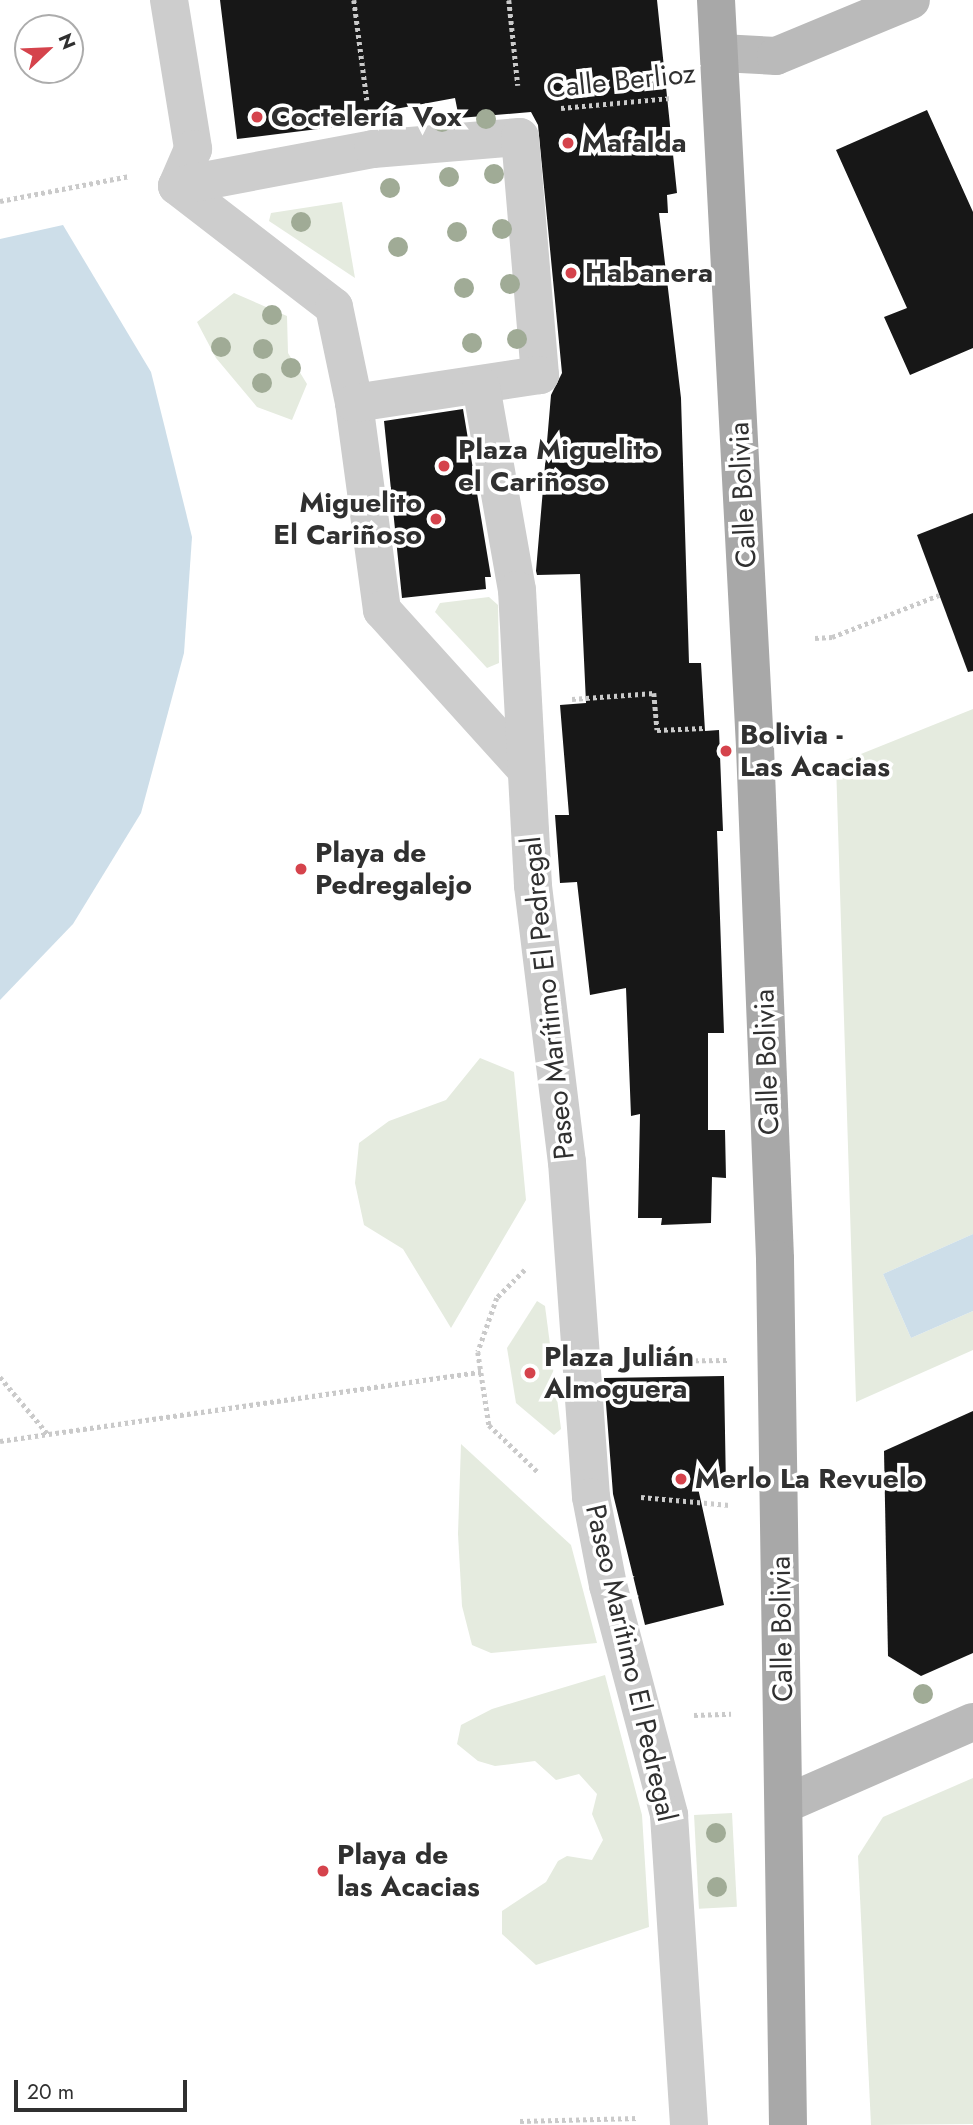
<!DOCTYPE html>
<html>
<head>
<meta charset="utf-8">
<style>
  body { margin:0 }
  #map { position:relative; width:973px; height:2125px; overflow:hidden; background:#fff; font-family:Jost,sans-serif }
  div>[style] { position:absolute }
  .green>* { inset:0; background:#e5ebdf; transform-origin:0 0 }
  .water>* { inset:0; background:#cddee9 }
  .building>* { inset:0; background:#171717 }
  .path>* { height:4.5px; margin-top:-2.25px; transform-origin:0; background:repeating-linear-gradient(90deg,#cacaca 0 3.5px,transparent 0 7px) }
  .street>* { height:38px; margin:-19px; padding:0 19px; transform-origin:19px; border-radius:19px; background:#cdcdcd }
  .secondary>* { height:38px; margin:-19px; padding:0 19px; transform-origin:19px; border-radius:19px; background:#bababa }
  .primary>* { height:38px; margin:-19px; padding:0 19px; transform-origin:19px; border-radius:19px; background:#a8a8a8 }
  .trees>* { width:20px; height:20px; margin:-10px; border-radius:50%; background:#a0ab96 }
  .dots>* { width:19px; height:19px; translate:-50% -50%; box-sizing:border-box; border:4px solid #fff; border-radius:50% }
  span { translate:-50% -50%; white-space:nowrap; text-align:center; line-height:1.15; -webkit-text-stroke:7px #fff; paint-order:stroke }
  .street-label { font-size:28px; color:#303030 }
  .poi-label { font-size:28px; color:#303030; font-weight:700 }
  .left { translate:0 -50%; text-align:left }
  .right { translate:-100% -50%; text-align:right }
  .north { position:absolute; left:14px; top:14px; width:70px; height:70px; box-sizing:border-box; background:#fff; border:2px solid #acacac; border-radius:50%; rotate:67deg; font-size:19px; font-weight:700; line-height:28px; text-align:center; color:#303030 }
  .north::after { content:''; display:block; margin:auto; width:24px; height:32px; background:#d5434c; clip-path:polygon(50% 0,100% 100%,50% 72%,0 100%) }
  .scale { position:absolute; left:14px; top:2080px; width:173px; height:32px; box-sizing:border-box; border:4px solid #303030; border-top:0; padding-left:9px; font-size:21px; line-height:24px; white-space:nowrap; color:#303030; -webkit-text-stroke:5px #fff; paint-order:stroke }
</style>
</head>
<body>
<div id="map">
  <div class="green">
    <i style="clip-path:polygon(342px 202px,355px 278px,269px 221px,271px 213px)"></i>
    <i style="clip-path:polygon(234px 293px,287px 316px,288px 353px,307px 384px,292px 420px,257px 407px,216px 358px,197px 322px)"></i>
    <i style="clip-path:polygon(489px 597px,498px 605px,499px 663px,487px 668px,435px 612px,440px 603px)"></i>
    <i style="clip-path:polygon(973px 709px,973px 1234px,883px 1274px,911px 1338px,973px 1311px,973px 1350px,856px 1402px,836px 764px)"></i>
    <i style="clip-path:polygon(480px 1058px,514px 1072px,526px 1200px,451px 1328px,403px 1249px,364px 1225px,355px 1183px,359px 1143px,389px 1121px,446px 1100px)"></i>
    <i style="clip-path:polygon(537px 1301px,545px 1306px,561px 1429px,554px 1435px,516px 1403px,507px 1348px)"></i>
    <i style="clip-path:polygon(461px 1444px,571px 1545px,597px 1643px,491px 1653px,472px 1645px,462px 1606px,458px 1534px)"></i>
    <i style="clip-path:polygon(605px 1675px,642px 1815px,649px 1927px,536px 1965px,502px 1934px,502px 1911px,546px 1882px,558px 1861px,567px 1856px,592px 1860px,603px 1840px,592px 1814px,597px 1794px,579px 1774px,556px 1780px,535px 1761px,495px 1766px,478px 1761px,457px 1744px,461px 1725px,492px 1709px)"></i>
    <i style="clip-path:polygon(973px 1778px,973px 2124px,871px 2125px,858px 1856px,883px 1817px)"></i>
    <i style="left:732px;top:1813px;width:94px;height:38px;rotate:87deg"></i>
  </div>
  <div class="water">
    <i style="clip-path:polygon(63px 225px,151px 372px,192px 537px,184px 653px,141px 813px,73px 924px,0 1000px,0 239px)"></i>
    <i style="clip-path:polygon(973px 1234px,973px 1311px,911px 1338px,883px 1274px)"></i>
  </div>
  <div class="building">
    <i style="clip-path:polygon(220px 0,657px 0,677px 193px,667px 195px,668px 213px,659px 213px,681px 398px,689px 663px,701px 663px,705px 731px,719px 730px,723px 831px,717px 831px,724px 1033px,708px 1033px,708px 1130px,725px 1130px,726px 1178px,712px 1177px,711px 1223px,661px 1225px,662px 1218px,638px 1218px,640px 1114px,631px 1116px,626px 988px,590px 995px,577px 882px,560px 883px,555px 815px,569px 815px,560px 705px,586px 703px,580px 574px,537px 575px,536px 571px,551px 395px,562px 373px,538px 125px,531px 112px,459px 118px,455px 98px,341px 119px,342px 126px,237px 139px)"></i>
    <i style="clip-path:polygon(927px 110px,973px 212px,973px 348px,910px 375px,884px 317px,907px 308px,836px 150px)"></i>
    <i style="clip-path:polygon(463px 409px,491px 577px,485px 577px,486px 589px,402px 598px,384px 421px)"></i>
    <i style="clip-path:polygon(973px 513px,973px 671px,968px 672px,917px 535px)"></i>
    <i style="clip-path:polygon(724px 1376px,726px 1488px,698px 1488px,724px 1605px,645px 1625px,613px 1494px,604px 1378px)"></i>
    <i style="clip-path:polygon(973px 1411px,973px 1653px,921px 1676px,888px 1656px,884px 1451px)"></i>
  </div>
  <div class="path">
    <i style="left:354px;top:0;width:101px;rotate:82.6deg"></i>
    <i style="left:509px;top:0;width:86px;rotate:84deg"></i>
    <i style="left:561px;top:108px;width:109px;rotate:-5.2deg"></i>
    <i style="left:0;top:201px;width:132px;rotate:-10.9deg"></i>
    <i style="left:815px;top:638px;width:17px;rotate:-3deg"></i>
    <i style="left:832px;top:637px;width:115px;rotate:-21.4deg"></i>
    <i style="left:572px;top:699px;width:82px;rotate:-4.2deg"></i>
    <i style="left:654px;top:693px;width:37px;rotate:85deg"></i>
    <i style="left:657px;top:730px;width:47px;rotate:-2.4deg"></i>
    <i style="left:525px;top:1270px;width:40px;rotate:135deg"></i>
    <i style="left:497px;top:1298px;width:57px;rotate:109.4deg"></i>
    <i style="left:478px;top:1352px;width:74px;rotate:81.4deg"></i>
    <i style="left:489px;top:1425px;width:69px;rotate:43.8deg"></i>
    <i style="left:632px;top:1361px;width:96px;rotate:-0.6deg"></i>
    <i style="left:0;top:1377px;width:75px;rotate:49.9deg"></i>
    <i style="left:0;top:1441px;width:486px;rotate:-8.2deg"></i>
    <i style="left:641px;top:1497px;width:89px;rotate:5.1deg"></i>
    <i style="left:694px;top:1715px;width:37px;rotate:-2deg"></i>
    <i style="left:520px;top:2121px;width:118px;rotate:-1.5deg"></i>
  </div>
  <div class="street">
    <i style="left:169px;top:0;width:151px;rotate:80.8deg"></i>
    <i style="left:193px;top:149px;width:40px;rotate:113.4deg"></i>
    <i style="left:177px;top:186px;width:198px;rotate:37.6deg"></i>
    <i style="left:334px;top:307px;width:98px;rotate:78.2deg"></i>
    <i style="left:354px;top:403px;width:209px;rotate:82.3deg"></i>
    <i style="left:382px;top:610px;width:212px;rotate:47.9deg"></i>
    <i style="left:177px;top:186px;width:199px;rotate:-10.7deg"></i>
    <i style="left:373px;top:149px;width:147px;rotate:-4.7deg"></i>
    <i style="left:520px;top:137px;width:239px;rotate:85.2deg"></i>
    <i style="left:540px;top:375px;width:188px;rotate:171.4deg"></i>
    <i style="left:481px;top:386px;width:207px;rotate:80deg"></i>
    <i style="left:517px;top:590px;width:296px;rotate:86.9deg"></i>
    <i style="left:533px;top:886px;width:278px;rotate:83deg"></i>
    <i style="left:567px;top:1162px;width:336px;rotate:85.9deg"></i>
    <i style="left:591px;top:1497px;width:90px;rotate:79.1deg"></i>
    <i style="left:608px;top:1585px;width:238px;rotate:75.1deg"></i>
    <i style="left:669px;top:1815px;width:311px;rotate:86.3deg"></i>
  </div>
  <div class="secondary">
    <i style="left:721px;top:53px;width:55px;rotate:3.1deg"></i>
    <i style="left:776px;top:56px;width:146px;rotate:-22.5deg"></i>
    <i style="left:785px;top:1804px;width:205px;rotate:-23.6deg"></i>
  </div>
  <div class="primary">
    <i style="left:716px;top:0;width:748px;rotate:87.01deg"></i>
    <i style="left:755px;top:747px;width:512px;rotate:87.76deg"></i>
    <i style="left:775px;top:1259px;width:866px;rotate:89.14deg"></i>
  </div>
  <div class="trees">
    <i style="left:486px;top:119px"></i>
    <i style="left:442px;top:122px"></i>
    <i style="left:494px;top:174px"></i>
    <i style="left:449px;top:177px"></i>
    <i style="left:390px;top:188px"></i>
    <i style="left:301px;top:222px"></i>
    <i style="left:502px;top:229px"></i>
    <i style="left:457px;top:232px"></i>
    <i style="left:398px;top:247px"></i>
    <i style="left:510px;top:284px"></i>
    <i style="left:464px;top:288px"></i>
    <i style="left:272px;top:315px"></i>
    <i style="left:517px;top:339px"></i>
    <i style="left:472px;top:343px"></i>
    <i style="left:221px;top:347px"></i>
    <i style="left:263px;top:349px"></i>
    <i style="left:291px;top:368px"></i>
    <i style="left:262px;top:383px"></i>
    <i style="left:923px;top:1694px"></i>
    <i style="left:716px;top:1833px"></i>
    <i style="left:717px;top:1887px"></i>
  </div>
  <div class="dots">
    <i style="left:257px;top:117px;background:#d5434c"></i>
    <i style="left:568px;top:143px;background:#d5434c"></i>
    <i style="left:571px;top:273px;background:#d5434c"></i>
    <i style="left:444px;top:466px;background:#d5434c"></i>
    <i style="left:436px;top:519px;background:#d5434c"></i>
    <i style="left:726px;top:751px;background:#d5434c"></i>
    <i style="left:301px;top:869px;background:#d5434c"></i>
    <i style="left:530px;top:1373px;background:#d5434c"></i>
    <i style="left:681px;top:1479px;background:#d5434c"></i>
    <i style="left:323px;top:1871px;background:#d5434c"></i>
  </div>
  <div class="street-label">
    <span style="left:621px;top:81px;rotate:-6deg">Calle Berlioz</span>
    <span style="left:743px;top:495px;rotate:-93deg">Calle Bolivia</span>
    <span style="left:548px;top:998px;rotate:-96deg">Paseo Marítimo El Pedregal</span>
    <span style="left:767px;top:1062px;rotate:-92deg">Calle Bolivia</span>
    <span style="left:782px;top:1629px;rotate:-91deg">Calle Bolivia</span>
    <span style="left:631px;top:1663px;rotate:77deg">Paseo Marítimo El Pedregal</span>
  </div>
  <div class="poi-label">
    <span class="left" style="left:271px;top:117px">Coctelería Vox</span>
    <span class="left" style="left:582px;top:143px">Mafalda</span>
    <span class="left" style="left:585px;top:273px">Habanera</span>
    <span class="left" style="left:458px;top:466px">Plaza Miguelito<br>el Cariñoso</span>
    <span class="right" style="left:422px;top:519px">Miguelito<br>El Cariñoso</span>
    <span class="left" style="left:740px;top:751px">Bolivia -<br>Las Acacias</span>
    <span class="left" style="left:315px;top:869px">Playa de<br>Pedregalejo</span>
    <span class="left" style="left:544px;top:1373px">Plaza Julián<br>Almoguera</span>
    <span class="left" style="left:695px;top:1479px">Merlo La Revuelo</span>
    <span class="left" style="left:337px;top:1871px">Playa de<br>las Acacias</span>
  </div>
  <div class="north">N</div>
  <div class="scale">20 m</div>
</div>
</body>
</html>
